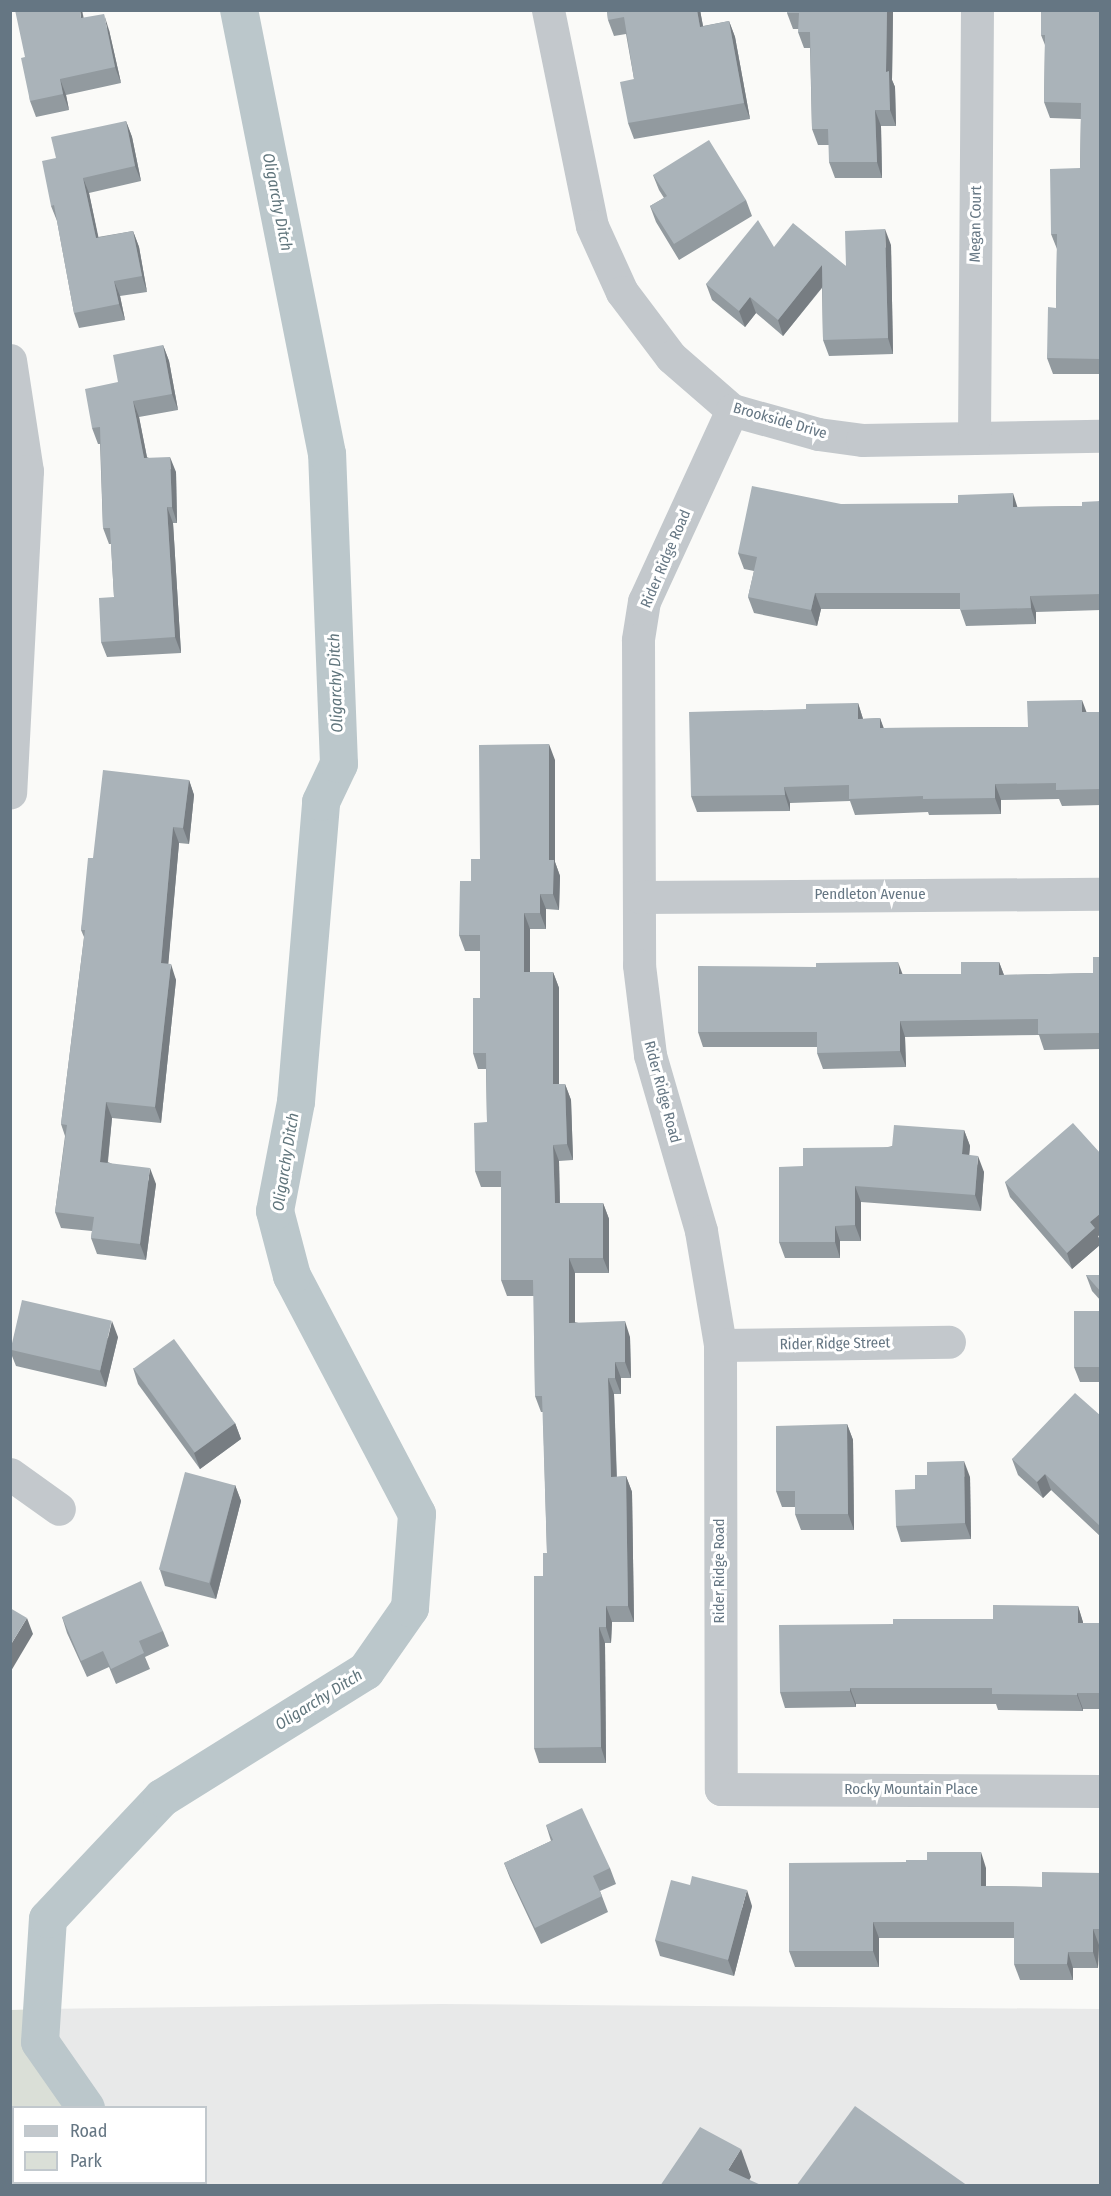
<!DOCTYPE html>
<html>
<head>
<meta charset="utf-8">
<style>
  body { margin:0 }
  #map { position:relative; width:1111px; height:2196px; overflow:hidden; background:#fafaf8; font-family:"Fira Sans Condensed",sans-serif }
  div>[style] { position:absolute }
  .built>* { inset:0; background:#e8e9e9 }
  .green>* { inset:0; background:#dadfd7 }
  .canal>* { height:38px; margin:-19px; padding:0 19px; transform-origin:19px; border-radius:19px; background:#bbc7cb }
  .street>* { height:33px; margin:-16.5px; padding:0 16.5px; transform-origin:16.5px; border-radius:16.5px; background:#c3c8cc }
  .wall>* { inset:0; background:#929a9f }
  .shaded-wall>* { inset:0; background:#777d82 }
  .building>* { inset:0; background:#aab3b9; transform-origin:0 0 }
  span { translate:-50% -50%; white-space:nowrap; text-align:center; line-height:1.15; -webkit-text-stroke:6px #fff; paint-order:stroke }
  .street-label { font-size:15px; color:#657683 }
  .water-label { font-size:16px; color:#60757c; font-style:italic }
  .frame { position:absolute; inset:0; border:12px solid #657683; pointer-events:none }
  .legend { position:absolute; left:12px; top:2106px; width:195px; height:78px; box-sizing:border-box; background:#fff; border:2px solid #c1c8cd; margin:0; padding:8px 10px; list-style:none; font-size:18px; color:#657683 }
  .legend li { display:flex; align-items:center; gap:12px; height:30px }
  .legend b { width:30px; border:2px solid #c1c8cd }
</style>
</head>
<body>
<div id="map">
  <div class="built">
    <i style="clip-path:polygon(441px 2004px,1100px 2009px,1100px 2185px,141px 2185px,139px 2183px,206px 2182px,206px 2108px,86px 2107px,40px 2042px,41px 2009px)"></i>
  </div>
  <div class="green">
    <i style="clip-path:polygon(41px 2009px,41px 2042px,86px 2107px,14px 2108px,14px 2182px,139px 2182px,141px 2185px,11px 2185px,11px 2010px)"></i>
  </div>
  <div class="canal">
    <i style="left:86px;top:2108px;width:80px;rotate:-124.9deg"></i>
    <i style="left:40px;top:2042px;width:123px;rotate:-86.3deg"></i>
    <i style="left:48px;top:1919px;width:166px;rotate:-46.7deg"></i>
    <i style="left:162px;top:1798px;width:240px;rotate:-31.9deg"></i>
    <i style="left:366px;top:1671px;width:77px;rotate:-55.1deg"></i>
    <i style="left:410px;top:1608px;width:94px;rotate:-85.7deg"></i>
    <i style="left:417px;top:1514px;width:269px;rotate:-117.7deg"></i>
    <i style="left:292px;top:1276px;width:67px;rotate:-104.7deg"></i>
    <i style="left:275px;top:1211px;width:111px;rotate:-79.1deg"></i>
    <i style="left:296px;top:1102px;width:301px;rotate:-85.2deg"></i>
    <i style="left:321px;top:802px;width:42px;rotate:-64.7deg"></i>
    <i style="left:339px;top:764px;width:310px;rotate:-92.2deg"></i>
    <i style="left:327px;top:454px;width:453px;rotate:-101.2deg"></i>
    <i style="left:139px;top:2182px;width:4px;rotate:63deg"></i>
  </div>
  <div class="street">
    <i style="left:548px;top:10px;width:220px;rotate:78.5deg"></i>
    <i style="left:592px;top:226px;width:72px;rotate:65.6deg"></i>
    <i style="left:622px;top:292px;width:81px;rotate:53deg"></i>
    <i style="left:671px;top:357px;width:81px;rotate:41deg"></i>
    <i style="left:732px;top:410px;width:89px;rotate:15.6deg"></i>
    <i style="left:818px;top:434px;width:44px;rotate:7.8deg"></i>
    <i style="left:862px;top:440px;width:238px;rotate:-1deg"></i>
    <i style="left:10px;top:360px;width:112px;rotate:81.3deg"></i>
    <i style="left:27px;top:471px;width:322px;rotate:93deg"></i>
    <i style="left:732px;top:410px;width:210px;rotate:114.7deg"></i>
    <i style="left:644px;top:601px;width:39px;rotate:99deg"></i>
    <i style="left:638px;top:640px;width:325px;rotate:89.8deg"></i>
    <i style="left:639px;top:965px;width:91px;rotate:83deg"></i>
    <i style="left:650px;top:1055px;width:183px;rotate:73.8deg"></i>
    <i style="left:701px;top:1231px;width:116px;rotate:80.5deg"></i>
    <i style="left:720px;top:1345px;width:444px;rotate:89.9deg"></i>
    <i style="left:721px;top:1789px;width:379px;rotate:0.3deg"></i>
    <i style="left:974px;top:438px;width:428px;rotate:-89.6deg"></i>
    <i style="left:640px;top:897px;width:460px;rotate:-0.4deg"></i>
    <i style="left:720px;top:1345px;width:229px;rotate:-0.8deg"></i>
    <i style="left:10px;top:1474px;width:60px;rotate:35.5deg"></i>
  </div>
  <div class="wall">
    <i style="clip-path:polygon(607px 10px,700px 10px,703px 26px,729px 21px,735px 37px,750px 119px,634px 139px,628px 123px,634px 79px,626px 34px,614px 36px,608px 20px)"></i>
    <i style="clip-path:polygon(893px 10px,892px 80px,895px 87px,896px 126px,881px 126px,882px 178px,835px 178px,829px 162px,829px 145px,818px 145px,812px 129px,810px 48px,804px 48px,798px 32px,799px 29px,793px 29px,787px 13px)"></i>
    <i style="clip-path:polygon(1101px 10px,1101px 374px,1053px 374px,1047px 358px,1056px 308px,1057px 249px,1051px 234px,1080px 168px,1081px 119px,1050px 118px,1044px 102px,1045px 45px,1041px 35px)"></i>
    <i style="clip-path:polygon(83px 18px,109px 30px,121px 83px,66px 95px,69px 110px,36px 117px,30px 101px,25px 57px)"></i>
    <i style="clip-path:polygon(126px 121px,132px 137px,141px 181px,89px 193px,98px 237px,133px 231px,139px 247px,147px 292px,120px 296px,125px 320px,79px 328px,74px 313px,57px 221px,51px 206px,56px 158px)"></i>
    <i style="clip-path:polygon(653px 175px,746px 200px,752px 216px,679px 260px,656px 222px,650px 206px,664px 198px,659px 190px)"></i>
    <i style="clip-path:polygon(891px 245px,893px 354px,829px 356px,823px 340px,822px 288px,783px 336px,756px 313px,745px 327px,712px 300px,706px 284px,774px 247px,846px 266px)"></i>
    <i style="clip-path:polygon(163px 345px,169px 361px,178px 410px,139px 417px,147px 457px,176px 472px,177px 523px,173px 523px,181px 653px,107px 657px,101px 642px,114px 597px,111px 544px,109px 544px,103px 528px,100px 444px,98px 444px,92px 428px)"></i>
    <i style="clip-path:polygon(1101px 501px,1101px 610px,1036px 612px,1036px 624px,966px 626px,960px 609px,821px 609px,817px 626px,754px 613px,748px 597px,754px 571px,744px 569px,738px 553px,841px 504px,1018px 507px,1082px 506px)"></i>
    <i style="clip-path:polygon(858px 703px,863px 719px,880px 718px,883px 728px,1028px 727px,1087px 712px,1101px 712px,1101px 805px,1062px 806px,1059px 799px,1001px 800px,1001px 814px,929px 815px,928px 812px,855px 815px,850px 801px,790px 803px,790px 811px,697px 812px,691px 796px,806px 709px)"></i>
    <i style="clip-path:polygon(555px 760px,555px 862px,560px 876px,559px 910px,546px 909px,546px 929px,530px 929px,530px 972px,553px 972px,559px 988px,559px 1084px,565px 1084px,571px 1100px,573px 1160px,559px 1161px,560px 1203px,603px 1203px,609px 1219px,609px 1273px,575px 1273px,575px 1322px,630px 1337px,631px 1378px,621px 1378px,621px 1394px,614px 1394px,617px 1477px,626px 1476px,632px 1492px,634px 1622px,612px 1622px,611px 1643px,605px 1643px,606px 1763px,539px 1763px,534px 1748px,543px 1576px,547px 1553px,543px 1412px,541px 1412px,535px 1396px,534px 1296px,507px 1296px,501px 1280px,501px 1187px,481px 1187px,475px 1171px,487px 1122px,486px 1069px,478px 1069px,473px 1053px,480px 998px,480px 951px,465px 951px,459px 935px,471px 881px,480px 859px)"></i>
    <i style="clip-path:polygon(189px 780px,194px 795px,189px 844px,179px 843px,168px 964px,176px 980px,161px 1123px,112px 1118px,108px 1162px,156px 1184px,146px 1260px,97px 1254px,91px 1238px,92px 1231px,61px 1228px,55px 1212px,65px 1136px,61px 1124px,84px 937px,81px 930px,93px 858px)"></i>
    <i style="clip-path:polygon(1101px 957px,1101px 1049px,1044px 1050px,1039px 1035px,905px 1037px,906px 1067px,823px 1069px,817px 1053px,817px 1047px,703px 1047px,698px 1032px,903px 974px,961px 974px,999px 962px,1004px 975px,1093px 973px)"></i>
    <i style="clip-path:polygon(964px 1130px,970px 1146px,969px 1155px,984px 1172px,981px 1211px,861px 1202px,861px 1241px,840px 1241px,840px 1258px,785px 1258px,779px 1242px,803px 1166px)"></i>
    <i style="clip-path:polygon(1101px 1154px,1101px 1234px,1098px 1236px,1101px 1244px,1072px 1269px,1010px 1197px,1005px 1182px)"></i>
    <i style="clip-path:polygon(1086px 1275px,1101px 1275px,1101px 1301px,1092px 1291px)"></i>
    <i style="clip-path:polygon(1101px 1311px,1101px 1382px,1080px 1382px,1074px 1367px)"></i>
    <i style="clip-path:polygon(118px 1337px,106px 1387px,16px 1366px,10px 1351px,10px 1348px)"></i>
    <i style="clip-path:polygon(133px 1368px,235px 1423px,241px 1439px,200px 1469px,138px 1384px)"></i>
    <i style="clip-path:polygon(1101px 1416px,1101px 1537px,1051px 1490px,1043px 1498px,1018px 1475px,1012px 1459px)"></i>
    <i style="clip-path:polygon(847px 1424px,853px 1440px,854px 1530px,801px 1530px,795px 1514px,795px 1507px,782px 1507px,776px 1491px)"></i>
    <i style="clip-path:polygon(927px 1475px,970px 1477px,971px 1539px,901px 1542px,896px 1526px,915px 1489px)"></i>
    <i style="clip-path:polygon(235px 1485px,241px 1501px,216px 1599px,165px 1586px,160px 1570px)"></i>
    <i style="clip-path:polygon(1078px 1606px,1083px 1623px,1101px 1623px,1101px 1709px,1083px 1709px,1083px 1711px,998px 1710px,996px 1704px,856px 1704px,856px 1707px,785px 1708px,780px 1692px,893px 1624px,993px 1619px)"></i>
    <i style="clip-path:polygon(62px 1617px,163px 1631px,169px 1646px,145px 1657px,150px 1669px,116px 1684px,109px 1667px,87px 1677px,67px 1633px)"></i>
    <i style="clip-path:polygon(546px 1825px,610px 1868px,616px 1884px,600px 1891px,608px 1912px,541px 1944px,510px 1878px,504px 1863px,551px 1841px)"></i>
    <i style="clip-path:polygon(986px 1868px,986px 1886px,1042px 1887px,1101px 1873px,1101px 1945px,1099px 1945px,1098px 1968px,1073px 1968px,1073px 1980px,1020px 1980px,1014px 1964px,1014px 1938px,879px 1938px,879px 1967px,795px 1967px,789px 1951px)"></i>
    <i style="clip-path:polygon(752px 1906px,734px 1976px,660px 1956px,655px 1940px)"></i>
  </div>
  <div class="shaded-wall">
    <i style="clip-path:polygon(80px 10px,82px 10px,87px 34px,81px 18px)"></i>
    <i style="clip-path:polygon(697px 10px,700px 10px,706px 43px,700px 27px)"></i>
    <i style="clip-path:polygon(887px 10px,893px 10px,892px 80px,895px 87px,896px 126px,890px 110px,886px 72px)"></i>
    <i style="clip-path:polygon(104px 14px,109px 30px,121px 83px,115px 67px)"></i>
    <i style="clip-path:polygon(729px 21px,735px 37px,750px 119px,744px 103px)"></i>
    <i style="clip-path:polygon(60px 79px,66px 95px,69px 110px,63px 94px)"></i>
    <i style="clip-path:polygon(875px 110px,881px 126px,882px 178px,877px 162px)"></i>
    <i style="clip-path:polygon(126px 121px,132px 137px,141px 181px,135px 166px)"></i>
    <i style="clip-path:polygon(83px 178px,89px 193px,102px 254px,96px 238px)"></i>
    <i style="clip-path:polygon(885px 229px,891px 245px,893px 354px,888px 338px)"></i>
    <i style="clip-path:polygon(133px 231px,139px 247px,147px 292px,142px 276px)"></i>
    <i style="clip-path:polygon(822px 265px,827px 281px,783px 336px,778px 320px)"></i>
    <i style="clip-path:polygon(114px 281px,120px 296px,125px 320px,119px 304px)"></i>
    <i style="clip-path:polygon(750px 297px,756px 313px,745px 327px,739px 311px)"></i>
    <i style="clip-path:polygon(163px 345px,169px 361px,178px 410px,172px 394px)"></i>
    <i style="clip-path:polygon(133px 401px,139px 417px,150px 473px,144px 458px)"></i>
    <i style="clip-path:polygon(170px 457px,176px 472px,177px 523px,172px 507px)"></i>
    <i style="clip-path:polygon(1013px 493px,1018px 509px,1013px 507px)"></i>
    <i style="clip-path:polygon(167px 507px,173px 523px,181px 653px,175px 637px)"></i>
    <i style="clip-path:polygon(815px 593px,821px 609px,817px 626px,811px 610px)"></i>
    <i style="clip-path:polygon(1030px 596px,1036px 612px,1036px 624px,1031px 608px)"></i>
    <i style="clip-path:polygon(1082px 700px,1088px 716px,1082px 712px)"></i>
    <i style="clip-path:polygon(858px 703px,863px 719px,858px 719px)"></i>
    <i style="clip-path:polygon(880px 718px,886px 734px,880px 728px)"></i>
    <i style="clip-path:polygon(549px 744px,555px 760px,555px 862px,560px 876px,559px 910px,553px 894px,549px 860px)"></i>
    <i style="clip-path:polygon(189px 780px,194px 795px,189px 844px,183px 828px)"></i>
    <i style="clip-path:polygon(995px 784px,1001px 800px,1001px 814px,995px 798px)"></i>
    <i style="clip-path:polygon(784px 787px,790px 803px,790px 811px,785px 795px)"></i>
    <i style="clip-path:polygon(173px 827px,179px 843px,167px 979px,161px 963px)"></i>
    <i style="clip-path:polygon(540px 894px,546px 909px,546px 929px,540px 913px)"></i>
    <i style="clip-path:polygon(524px 913px,530px 929px,530px 988px,524px 972px)"></i>
    <i style="clip-path:polygon(898px 962px,904px 978px,899px 974px)"></i>
    <i style="clip-path:polygon(999px 962px,1005px 978px,999px 975px)"></i>
    <i style="clip-path:polygon(171px 964px,176px 980px,161px 1123px,155px 1107px)"></i>
    <i style="clip-path:polygon(553px 972px,559px 988px,559px 1100px,553px 1084px)"></i>
    <i style="clip-path:polygon(900px 1021px,905px 1037px,906px 1067px,900px 1051px)"></i>
    <i style="clip-path:polygon(565px 1084px,571px 1100px,573px 1160px,567px 1144px)"></i>
    <i style="clip-path:polygon(106px 1102px,112px 1118px,106px 1177px,100px 1162px)"></i>
    <i style="clip-path:polygon(964px 1130px,970px 1146px,968px 1170px,962px 1154px)"></i>
    <i style="clip-path:polygon(553px 1145px,559px 1161px,560px 1219px,555px 1203px)"></i>
    <i style="clip-path:polygon(978px 1156px,984px 1172px,981px 1211px,975px 1195px)"></i>
    <i style="clip-path:polygon(150px 1168px,156px 1184px,146px 1260px,140px 1244px)"></i>
    <i style="clip-path:polygon(855px 1186px,861px 1202px,861px 1241px,855px 1225px)"></i>
    <i style="clip-path:polygon(603px 1203px,609px 1219px,609px 1273px,603px 1258px)"></i>
    <i style="clip-path:polygon(1101px 1213px,1101px 1234px,1098px 1236px,1101px 1244px,1072px 1269px,1067px 1253px,1090px 1222px)"></i>
    <i style="clip-path:polygon(835px 1226px,840px 1241px,840px 1258px,835px 1242px)"></i>
    <i style="clip-path:polygon(569px 1258px,575px 1273px,575px 1338px,569px 1323px)"></i>
    <i style="clip-path:polygon(112px 1321px,118px 1337px,106px 1387px,100px 1371px)"></i>
    <i style="clip-path:polygon(625px 1321px,630px 1337px,631px 1378px,625px 1362px)"></i>
    <i style="clip-path:polygon(615px 1362px,621px 1378px,621px 1394px,615px 1378px)"></i>
    <i style="clip-path:polygon(608px 1378px,614px 1394px,617px 1493px,611px 1477px)"></i>
    <i style="clip-path:polygon(235px 1423px,241px 1439px,200px 1469px,194px 1453px)"></i>
    <i style="clip-path:polygon(847px 1424px,853px 1440px,854px 1530px,848px 1514px)"></i>
    <i style="clip-path:polygon(964px 1461px,970px 1477px,971px 1539px,965px 1523px)"></i>
    <i style="clip-path:polygon(1045px 1474px,1051px 1490px,1043px 1498px,1037px 1482px)"></i>
    <i style="clip-path:polygon(626px 1476px,632px 1492px,634px 1622px,628px 1606px)"></i>
    <i style="clip-path:polygon(235px 1485px,241px 1501px,216px 1599px,210px 1584px)"></i>
    <i style="clip-path:polygon(606px 1606px,612px 1622px,611px 1643px,606px 1627px)"></i>
    <i style="clip-path:polygon(1078px 1606px,1083px 1622px,1083px 1639px,1078px 1623px)"></i>
    <i style="clip-path:polygon(27px 1618px,33px 1634px,11px 1671px,10px 1646px)"></i>
    <i style="clip-path:polygon(599px 1627px,605px 1643px,606px 1763px,601px 1747px)"></i>
    <i style="clip-path:polygon(850px 1688px,856px 1704px,856px 1707px,850px 1691px)"></i>
    <i style="clip-path:polygon(1077px 1693px,1083px 1709px,1083px 1711px,1077px 1695px)"></i>
    <i style="clip-path:polygon(981px 1852px,986px 1868px,986px 1902px,981px 1886px)"></i>
    <i style="clip-path:polygon(747px 1890px,752px 1906px,734px 1976px,728px 1960px)"></i>
    <i style="clip-path:polygon(873px 1922px,879px 1938px,879px 1967px,873px 1951px)"></i>
    <i style="clip-path:polygon(1093px 1929px,1099px 1945px,1098px 1968px,1093px 1952px)"></i>
    <i style="clip-path:polygon(1068px 1952px,1073px 1968px,1073px 1980px,1067px 1964px)"></i>
    <i style="clip-path:polygon(741px 2149px,751px 2177px,746px 2186px,728px 2170px)"></i>
  </div>
  <div class="building">
    <i style="clip-path:polygon(15px 10px,80px 10px,81px 18px,104px 14px,115px 67px,60px 79px,63px 94px,30px 101px,21px 58px,25px 57px)"></i>
    <i style="clip-path:polygon(607px 10px,697px 10px,700px 27px,729px 21px,744px 103px,628px 123px,620px 82px,634px 79px,624px 17px,608px 20px)"></i>
    <i style="clip-path:polygon(787px 10px,887px 10px,886px 72px,889px 71px,890px 110px,875px 110px,877px 162px,829px 162px,828px 129px,812px 129px,810px 32px,798px 32px,799px 13px,787px 13px)"></i>
    <i style="clip-path:polygon(1041px 10px,1101px 10px,1101px 359px,1047px 358px,1048px 307px,1056px 308px,1057px 234px,1051px 234px,1050px 169px,1080px 168px,1081px 103px,1044px 102px,1045px 35px,1041px 35px)"></i>
    <i style="clip-path:polygon(126px 121px,135px 166px,83px 178px,96px 238px,133px 231px,142px 276px,114px 281px,119px 304px,74px 313px,54px 205px,51px 206px,42px 161px,56px 158px,51px 137px)"></i>
    <i style="clip-path:polygon(709px 140px,746px 200px,674px 244px,650px 206px,667px 196px,653px 175px)"></i>
    <i style="clip-path:polygon(758px 220px,774px 247px,793px 223px,846px 266px,845px 231px,885px 229px,888px 338px,823px 340px,822px 265px,778px 320px,750px 297px,739px 311px,706px 284px)"></i>
    <i style="clip-path:polygon(163px 345px,172px 394px,133px 401px,144px 458px,170px 457px,172px 507px,167px 507px,175px 637px,101px 642px,99px 598px,114px 597px,110px 528px,103px 528px,100px 427px,92px 428px,85px 389px,118px 382px,113px 355px)"></i>
    <i style="clip-path:polygon(752px 486px,841px 504px,958px 503px,958px 495px,1013px 493px,1013px 507px,1082px 506px,1082px 502px,1101px 501px,1101px 594px,1030px 596px,1031px 608px,960px 610px,960px 593px,815px 593px,811px 610px,748px 597px,757px 557px,738px 553px)"></i>
    <i style="clip-path:polygon(1082px 700px,1082px 712px,1101px 712px,1101px 789px,1056px 790px,1056px 783px,995px 784px,995px 798px,923px 799px,923px 796px,849px 799px,849px 785px,784px 787px,785px 795px,691px 796px,689px 712px,806px 709px,806px 704px,858px 703px,858px 719px,880px 718px,880px 728px,1028px 727px,1027px 701px)"></i>
    <i style="clip-path:polygon(549px 744px,549px 860px,554px 860px,553px 894px,540px 894px,540px 913px,524px 913px,524px 972px,553px 972px,553px 1084px,565px 1084px,567px 1144px,553px 1145px,555px 1203px,603px 1203px,603px 1258px,569px 1258px,569px 1323px,625px 1321px,625px 1362px,615px 1362px,615px 1378px,608px 1378px,611px 1477px,626px 1476px,628px 1606px,606px 1606px,606px 1627px,599px 1627px,601px 1747px,534px 1748px,534px 1576px,543px 1576px,543px 1553px,547px 1553px,542px 1396px,535px 1396px,533px 1280px,501px 1280px,501px 1171px,475px 1171px,474px 1123px,487px 1122px,486px 1053px,473px 1053px,473px 998px,480px 998px,480px 935px,459px 935px,460px 881px,471px 881px,471px 859px,480px 859px,479px 745px)"></i>
    <i style="clip-path:polygon(103px 770px,189px 780px,183px 828px,173px 827px,161px 963px,171px 964px,155px 1107px,106px 1102px,100px 1162px,150px 1168px,140px 1244px,91px 1238px,94px 1217px,55px 1212px,67px 1125px,61px 1124px,85px 930px,81px 930px,88px 858px,93px 858px)"></i>
    <i style="clip-path:polygon(1093px 957px,1101px 957px,1101px 1033px,1038px 1034px,1038px 1019px,900px 1021px,900px 1051px,817px 1053px,817px 1032px,698px 1032px,698px 966px,816px 967px,816px 963px,898px 962px,899px 974px,961px 974px,961px 962px,999px 962px,999px 975px,1093px 973px)"></i>
    <i style="clip-path:polygon(1073px 1123px,1101px 1154px,1101px 1213px,1090px 1222px,1095px 1228px,1067px 1253px,1005px 1182px)"></i>
    <i style="clip-path:polygon(894px 1125px,964px 1130px,962px 1154px,978px 1156px,975px 1195px,855px 1186px,855px 1225px,835px 1226px,835px 1242px,779px 1242px,779px 1167px,803px 1166px,803px 1148px,892px 1147px)"></i>
    <i style="clip-path:polygon(1086px 1275px,1101px 1275px,1101px 1292px)"></i>
    <i style="left:22px;top:1300px;width:92px;height:51px;rotate:13deg"></i>
    <i style="left:1074px;top:1311px;width:27px;height:56px"></i>
    <i style="left:174px;top:1339px;width:104px;height:50px;rotate:54deg"></i>
    <i style="clip-path:polygon(1075px 1393px,1101px 1416px,1101px 1527px,1045px 1474px,1037px 1482px,1012px 1459px)"></i>
    <i style="clip-path:polygon(847px 1424px,848px 1514px,795px 1514px,795px 1491px,776px 1491px,776px 1426px)"></i>
    <i style="clip-path:polygon(964px 1461px,965px 1523px,896px 1526px,895px 1490px,915px 1489px,915px 1475px,927px 1475px,927px 1462px)"></i>
    <i style="left:185px;top:1472px;width:52px;height:101px;rotate:15deg"></i>
    <i style="clip-path:polygon(141px 1581px,163px 1631px,139px 1641px,144px 1653px,111px 1669px,103px 1651px,81px 1661px,62px 1617px)"></i>
    <i style="clip-path:polygon(993px 1605px,1078px 1606px,1078px 1623px,1101px 1623px,1101px 1693px,1077px 1693px,1077px 1695px,992px 1694px,992px 1688px,850px 1688px,850px 1691px,780px 1692px,779px 1625px,893px 1624px,893px 1619px,993px 1619px)"></i>
    <i style="clip-path:polygon(10px 1608px,27px 1618px,10px 1646px)"></i>
    <i style="clip-path:polygon(582px 1808px,610px 1868px,593px 1876px,602px 1896px,535px 1928px,504px 1863px,553px 1840px,546px 1825px)"></i>
    <i style="clip-path:polygon(927px 1852px,981px 1852px,981px 1886px,1042px 1887px,1042px 1872px,1101px 1873px,1101px 1929px,1093px 1929px,1093px 1952px,1068px 1952px,1067px 1964px,1014px 1964px,1014px 1922px,873px 1922px,873px 1951px,789px 1951px,789px 1863px,906px 1862px,906px 1860px,927px 1860px)"></i>
    <i style="clip-path:polygon(692px 1876px,747px 1890px,728px 1960px,655px 1940px,671px 1880px,690px 1885px)"></i>
    <i style="clip-path:polygon(855px 2106px,968px 2186px,796px 2186px)"></i>
    <i style="clip-path:polygon(700px 2127px,741px 2149px,728px 2170px,763px 2186px,660px 2186px)"></i>
  </div>
  <div class="street-label">
    <span style="left:976px;top:224px;rotate:-89deg">Megan Court</span>
    <span style="left:780px;top:421px;rotate:16deg">Brookside Drive</span>
    <span style="left:666px;top:559px;rotate:-67deg">Rider Ridge Road</span>
    <span style="left:870px;top:895px">Pendleton Avenue</span>
    <span style="left:662px;top:1092px;rotate:75deg">Rider Ridge Road</span>
    <span style="left:835px;top:1344px;rotate:-1deg">Rider Ridge Street</span>
    <span style="left:720px;top:1571px;rotate:-90deg">Rider Ridge Road</span>
    <span style="left:911px;top:1790px">Rocky Mountain Place</span>
  </div>
  <div class="water-label">
    <span style="left:277px;top:202px;rotate:79deg">Oligarchy Ditch</span>
    <span style="left:336px;top:683px;rotate:-92deg">Oligarchy Ditch</span>
    <span style="left:286px;top:1162px;rotate:-81deg">Oligarchy Ditch</span>
    <span style="left:319px;top:1700px;rotate:-32deg">Oligarchy Ditch</span>
  </div>
  <div class="frame"></div>
  <ul class="legend">
  <li><b style="height:8px;background:#c3c8cc"></b>Road</li>
  <li><b style="height:16px;background:#dadfd7"></b>Park</li>
  </ul>
</div>
</body>
</html>
